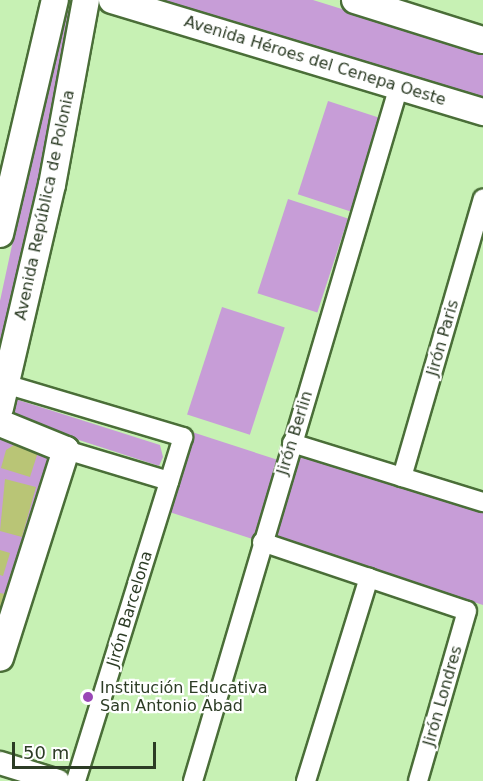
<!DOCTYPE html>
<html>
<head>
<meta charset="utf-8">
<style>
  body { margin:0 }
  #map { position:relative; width:483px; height:781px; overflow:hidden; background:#c7f1b4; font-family:"DejaVu Sans",sans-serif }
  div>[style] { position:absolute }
  .green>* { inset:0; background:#c79dd7; transform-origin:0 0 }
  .building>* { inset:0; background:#b9c576 }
  .roads { filter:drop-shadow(2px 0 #4a6e38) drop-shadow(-2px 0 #4a6e38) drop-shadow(0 2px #4a6e38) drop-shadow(0 -2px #4a6e38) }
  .minor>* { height:18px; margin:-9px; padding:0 9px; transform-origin:9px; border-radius:9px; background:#fff }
  .tertiary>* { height:22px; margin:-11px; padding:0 11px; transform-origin:11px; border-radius:11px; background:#fff }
  .secondary>* { height:26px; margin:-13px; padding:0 13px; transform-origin:13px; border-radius:13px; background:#fff }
  .dots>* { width:16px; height:16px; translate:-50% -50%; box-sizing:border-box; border:3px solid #fff; border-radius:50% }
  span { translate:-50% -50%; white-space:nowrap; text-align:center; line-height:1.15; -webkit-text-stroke:4.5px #fff; paint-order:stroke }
  .street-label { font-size:16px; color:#2c3c25 }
  .poi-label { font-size:16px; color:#2c3c25 }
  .left { translate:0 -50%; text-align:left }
  .scale { position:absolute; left:12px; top:742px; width:144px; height:27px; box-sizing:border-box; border:3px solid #2c3c25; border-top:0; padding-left:8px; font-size:18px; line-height:21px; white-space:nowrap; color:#2c3c25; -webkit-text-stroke:4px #fff; paint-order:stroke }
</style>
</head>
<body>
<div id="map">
  <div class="green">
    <i style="clip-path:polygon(143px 0,313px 0,483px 53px,483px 106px)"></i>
    <i style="clip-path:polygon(63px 8px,79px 12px,0 394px,0 301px)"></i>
    <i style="left:328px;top:101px;width:58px;height:98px;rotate:18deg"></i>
    <i style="left:288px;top:199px;width:63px;height:99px;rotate:18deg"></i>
    <i style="left:222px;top:307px;width:66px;height:113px;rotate:18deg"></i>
    <i style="clip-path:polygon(12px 398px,160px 445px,163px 457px,159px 466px,11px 418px)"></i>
    <i style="clip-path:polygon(0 431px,48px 450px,54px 460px,0 631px)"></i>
    <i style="left:192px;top:432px;width:93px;height:83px;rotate:18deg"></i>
    <i style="clip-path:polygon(300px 451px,483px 510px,483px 605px,274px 538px)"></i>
  </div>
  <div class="building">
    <i style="clip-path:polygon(14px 445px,38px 452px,30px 477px,1px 468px,6px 450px)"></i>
    <i style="clip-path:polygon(5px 479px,36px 487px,22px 537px,0 531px)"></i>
    <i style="clip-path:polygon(0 550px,10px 553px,3px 576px,0 575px)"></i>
    <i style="clip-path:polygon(0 593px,5px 594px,1px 611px,0 610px)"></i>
  </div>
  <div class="roads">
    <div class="minor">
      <i style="left:5px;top:384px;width:186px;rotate:16.6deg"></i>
      <i style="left:183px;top:437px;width:360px;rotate:107.3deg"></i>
      <i style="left:292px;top:443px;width:200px;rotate:17.2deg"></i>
      <i style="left:66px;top:450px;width:108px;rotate:16.8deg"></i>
      <i style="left:402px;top:477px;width:290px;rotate:-73.8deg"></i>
      <i style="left:262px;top:542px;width:216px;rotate:18.6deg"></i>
      <i style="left:467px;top:611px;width:177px;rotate:106.1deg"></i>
      <i style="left:193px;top:781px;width:725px;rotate:-73.49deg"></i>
      <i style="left:306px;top:781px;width:213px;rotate:-72.8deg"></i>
    </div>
    <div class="tertiary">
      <i style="left:0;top:763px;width:61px;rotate:17.2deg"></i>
    </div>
    <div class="secondary">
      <i style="left:112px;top:0;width:388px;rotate:16.8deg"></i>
      <i style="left:355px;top:0;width:134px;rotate:17.4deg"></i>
      <i style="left:0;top:234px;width:240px;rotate:-76.8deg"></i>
      <i style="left:0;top:408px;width:229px;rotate:-76.9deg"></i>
      <i style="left:52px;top:185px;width:188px;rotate:-79.6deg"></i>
      <i style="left:0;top:423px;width:71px;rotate:22.2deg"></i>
      <i style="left:66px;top:450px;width:218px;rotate:107.6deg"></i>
    </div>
  </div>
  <div class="dots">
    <i style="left:88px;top:697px;background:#9947b6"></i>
  </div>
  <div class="street-label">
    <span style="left:315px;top:61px;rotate:17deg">Avenida Héroes del Cenepa Oeste</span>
    <span style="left:45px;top:205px;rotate:-78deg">Avenida República de Polonia</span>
    <span style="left:443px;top:338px;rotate:-74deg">Jirón Paris</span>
    <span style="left:295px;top:433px;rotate:-73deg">Jirón Berlin</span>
    <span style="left:130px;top:609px;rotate:-73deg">Jirón Barcelona</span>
    <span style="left:443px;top:696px;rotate:-74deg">Jirón Londres</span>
  </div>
  <div class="poi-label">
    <span class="left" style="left:100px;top:697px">Institución Educativa<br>San Antonio Abad</span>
  </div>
  <div class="scale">50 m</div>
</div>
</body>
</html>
